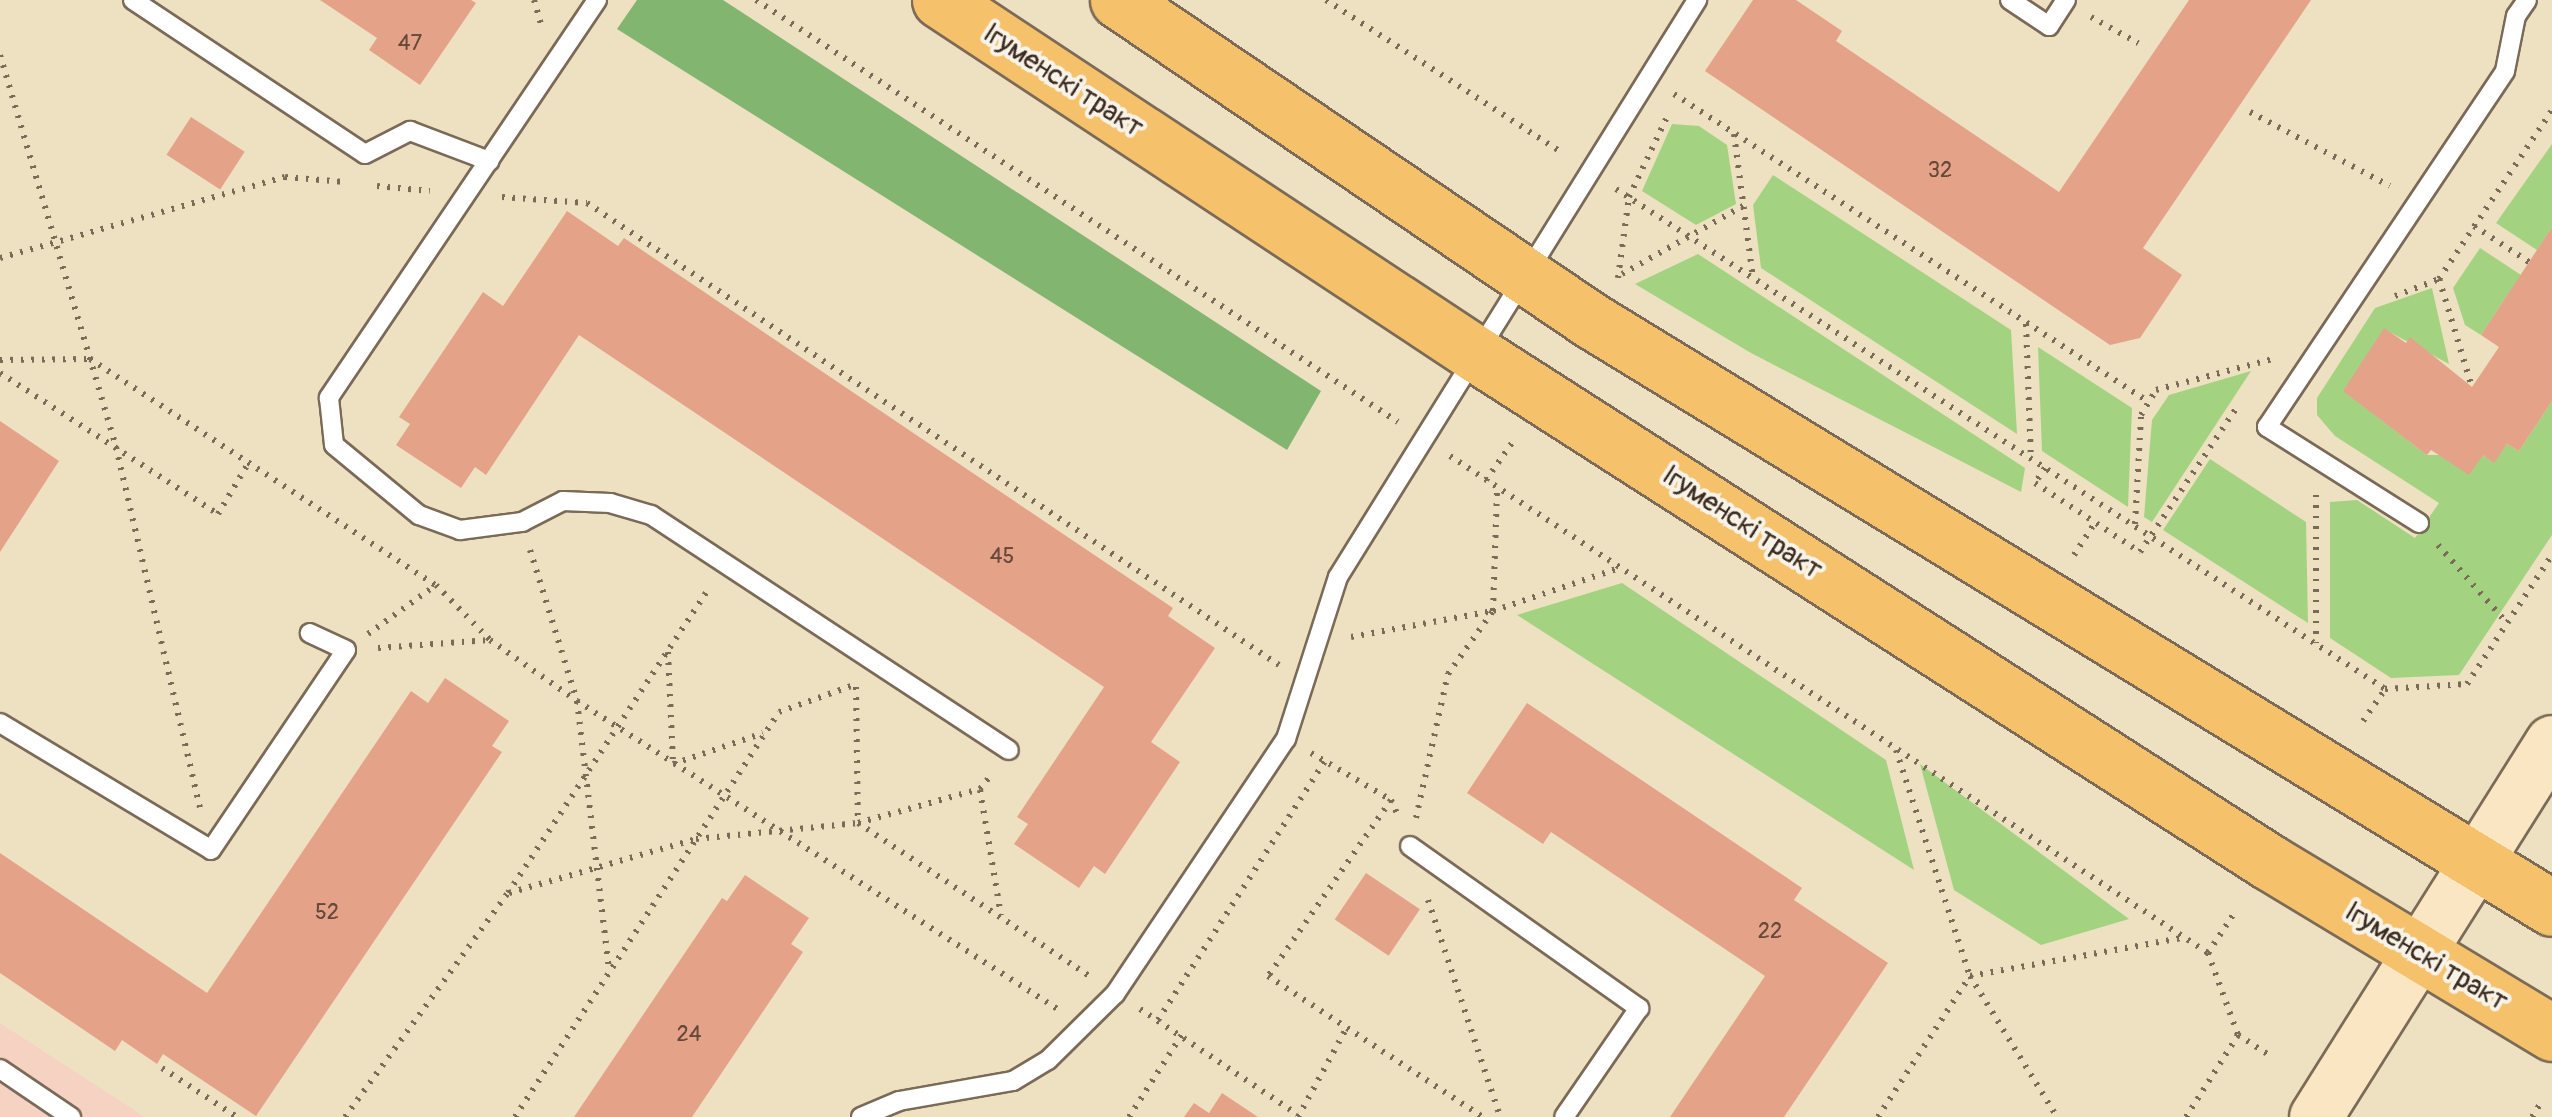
<!DOCTYPE html>
<html>
<head>
<meta charset="utf-8">
<style>
  body { margin:0 }
  #map { position:relative; width:2552px; height:1117px; overflow:hidden; background:#eee1c1; font-family:Pangolin,sans-serif }
  div>[style] { position:absolute }
  .built>* { inset:0; background:#f6d2c3 }
  .green>* { inset:0; background:#a3d381 }
  .forest>* { inset:0; background:#82b56f }
  .building>* { inset:0; background:#e4a289; transform-origin:0 0 }
  .path>* { height:6px; margin-top:-3px; transform-origin:0; background:repeating-linear-gradient(90deg,#7a6a57 0 2.5px,transparent 0 10.5px) }
  .roads { filter:drop-shadow(2px 0 #7a6a57) drop-shadow(-2px 0 #7a6a57) drop-shadow(0 2px #7a6a57) drop-shadow(0 -2px #7a6a57) }
  .lane>* { height:18px; margin:-9px; padding:0 9px; transform-origin:9px; border-radius:9px; background:#fff }
  .secondary>* { height:52px; margin:-26px; padding:0 26px; transform-origin:26px; border-radius:26px; background:#fbe6c4 }
  .primary>* { height:55px; margin:-27.5px; padding:0 27.5px; transform-origin:27.5px; border-radius:27.5px; background:#f5c16b }
  span { translate:-50% -50%; white-space:nowrap; text-align:center; line-height:1.15; -webkit-text-stroke:8px #f7f3e8; paint-order:stroke }
  .number-label { font-size:22px; color:#654839 }
  .number-label span { -webkit-text-stroke-width:0 }
  .street-label { font-size:28px; color:#3b2a1e }
</style>
</head>
<body>
<div id="map">
  <div class="built">
    <i style="clip-path:polygon(0 1023px,145px 1117px,0 1117px)"></i>
  </div>
  <div class="green">
    <i style="clip-path:polygon(1672px 124px,1699px 126px,1727px 145px,1736px 204px,1696px 225px,1642px 191px)"></i>
    <i style="clip-path:polygon(2552px 144px,2552px 227px,2537px 250px,2496px 223px)"></i>
    <i style="clip-path:polygon(1773px 175px,2011px 330px,2017px 434px,1761px 268px,1753px 205px)"></i>
    <i style="clip-path:polygon(2480px 248px,2521px 275px,2481px 335px,2465px 325px,2453px 288px)"></i>
    <i style="clip-path:polygon(1698px 254px,2025px 468px,2021px 492px,1751px 353px,1635px 284px)"></i>
    <i style="clip-path:polygon(2432px 288px,2449px 364px,2384px 329px,2344px 391px,2427px 455px,2483px 455px,2494px 462px,2507px 444px,2519px 451px,2552px 401px,2552px 535px,2459px 675px,2391px 678px,2330px 638px,2330px 502px,2357px 500px,2415px 538px,2439px 503px,2335px 436px,2317px 415px,2317px 398px,2375px 308px)"></i>
    <i style="clip-path:polygon(2038px 347px,2132px 408px,2128px 507px,2042px 451px)"></i>
    <i style="clip-path:polygon(2251px 371px,2152px 522px,2144px 517px,2152px 420px,2169px 395px)"></i>
    <i style="clip-path:polygon(2210px 459px,2306px 522px,2308px 623px,2163px 530px)"></i>
    <i style="clip-path:polygon(1622px 583px,1886px 760px,1914px 870px,1517px 615px)"></i>
    <i style="clip-path:polygon(1920px 764px,2129px 919px,2041px 945px,1954px 890px)"></i>
  </div>
  <div class="forest">
    <i style="clip-path:polygon(637px 0,723px 0,1321px 391px,1287px 450px,617px 29px)"></i>
  </div>
  <div class="building">
    <i style="clip-path:polygon(320px 0,471px 0,476px 3px,420px 85px,369px 50px,377px 38px)"></i>
    <i style="clip-path:polygon(1753px 0,1796px 0,1842px 31px,1836px 41px,2059px 192px,2189px 0,2311px 0,2143px 248px,2182px 275px,2140px 338px,2110px 345px,1705px 71px)"></i>
    <i style="left:191px;top:117px;width:64px;height:45px;rotate:33deg"></i>
    <i style="clip-path:polygon(567px 211px,618px 246px,624px 238px,1173px 608px,1168px 616px,1215px 648px,1151px 742px,1180px 762px,1105px 874px,1094px 866px,1079px 888px,1014px 844px,1028px 824px,1017px 817px,1104px 687px,579px 335px,486px 475px,475px 467px,461px 488px,396px 445px,410px 424px,399px 417px,483px 292px,503px 306px)"></i>
    <i style="clip-path:polygon(2552px 227px,2552px 401px,2519px 451px,2507px 444px,2494px 463px,2483px 455px,2469px 475px,2431px 450px,2427px 455px,2343px 391px,2384px 328px,2406px 343px,2410px 337px,2472px 387px,2499px 347px,2481px 335px)"></i>
    <i style="clip-path:polygon(0 421px,59px 461px,0 552px)"></i>
    <i style="clip-path:polygon(445px 678px,509px 721px,492px 746px,502px 752px,256px 1116px,163px 1054px,157px 1064px,122px 1040px,115px 1051px,0 973px,0 853px,207px 993px,411px 691px,428px 703px)"></i>
    <i style="clip-path:polygon(1527px 703px,1802px 888px,1794px 900px,1888px 963px,1784px 1117px,1670px 1117px,1765px 976px,1551px 832px,1543px 844px,1467px 793px)"></i>
    <i style="left:1366px;top:873px;width:65px;height:56px;rotate:34deg"></i>
    <i style="clip-path:polygon(745px 875px,809px 918px,791px 944px,803px 952px,692px 1117px,574px 1117px,722px 898px,727px 901px)"></i>
    <i style="clip-path:polygon(1222px 1093px,1258px 1117px,1184px 1117px,1194px 1103px,1209px 1113px)"></i>
  </div>
  <div class="path">
    <i style="left:534px;top:0;width:29px;rotate:74deg"></i>
    <i style="left:756px;top:0;width:768px;rotate:33.32deg"></i>
    <i style="left:1326px;top:0;width:283px;rotate:32.9deg"></i>
    <i style="left:2091px;top:17px;width:54px;rotate:29deg"></i>
    <i style="left:0;top:55px;width:409px;rotate:73.5deg"></i>
    <i style="left:116px;top:447px;width:370px;rotate:76.9deg"></i>
    <i style="left:1674px;top:94px;width:566px;rotate:32.96deg"></i>
    <i style="left:2250px;top:112px;width:158px;rotate:27.9deg"></i>
    <i style="left:1734px;top:134px;width:145px;rotate:82.5deg"></i>
    <i style="left:377px;top:186px;width:53px;rotate:5.4deg"></i>
    <i style="left:1616px;top:189px;width:917px;rotate:33.03deg"></i>
    <i style="left:2385px;top:689px;width:82px;rotate:-3.5deg"></i>
    <i style="left:2467px;top:684px;width:154px;rotate:-56.6deg"></i>
    <i style="left:502px;top:197px;width:85px;rotate:4deg"></i>
    <i style="left:587px;top:203px;width:832px;rotate:33.73deg"></i>
    <i style="left:2474px;top:226px;width:66px;rotate:33.2deg"></i>
    <i style="left:0;top:258px;width:296px;rotate:-15.9deg"></i>
    <i style="left:285px;top:177px;width:60px;rotate:4.8deg"></i>
    <i style="left:1622px;top:274px;width:139px;rotate:-29.3deg"></i>
    <i style="left:1618px;top:278px;width:82px;rotate:-82.3deg"></i>
    <i style="left:1629px;top:197px;width:91px;rotate:-64.6deg"></i>
    <i style="left:2439px;top:279px;width:113px;rotate:73deg"></i>
    <i style="left:2395px;top:296px;width:47px;rotate:-21.1deg"></i>
    <i style="left:2439px;top:279px;width:203px;rotate:-56.2deg"></i>
    <i style="left:2026px;top:324px;width:134px;rotate:87.9deg"></i>
    <i style="left:0;top:360px;width:90px;rotate:-0.6deg"></i>
    <i style="left:90px;top:359px;width:413px;rotate:33.2deg"></i>
    <i style="left:436px;top:585px;width:77px;rotate:45.5deg"></i>
    <i style="left:490px;top:640px;width:106px;rotate:35deg"></i>
    <i style="left:577px;top:701px;width:573px;rotate:32.66deg"></i>
    <i style="left:0;top:373px;width:260px;rotate:32.9deg"></i>
    <i style="left:218px;top:514px;width:61px;rotate:-59.2deg"></i>
    <i style="left:1450px;top:456px;width:906px;rotate:33.25deg"></i>
    <i style="left:2208px;top:953px;width:87px;rotate:69.9deg"></i>
    <i style="left:2238px;top:1035px;width:40px;rotate:32.9deg"></i>
    <i style="left:2045px;top:468px;width:18px;rotate:124deg"></i>
    <i style="left:2035px;top:483px;width:126px;rotate:33.3deg"></i>
    <i style="left:2140px;top:552px;width:174px;rotate:-56.2deg"></i>
    <i style="left:1486px;top:480px;width:49px;rotate:-55deg"></i>
    <i style="left:2316px;top:495px;width:148px;rotate:90deg"></i>
    <i style="left:2135px;top:524px;width:109px;rotate:-86.8deg"></i>
    <i style="left:2141px;top:415px;width:29px;rotate:-59deg"></i>
    <i style="left:2156px;top:390px;width:124px;rotate:-14.9deg"></i>
    <i style="left:2438px;top:545px;width:104px;rotate:48.5deg"></i>
    <i style="left:530px;top:550px;width:158px;rotate:72.7deg"></i>
    <i style="left:577px;top:701px;width:269px;rotate:83.2deg"></i>
    <i style="left:2074px;top:555px;width:38px;rotate:-57deg"></i>
    <i style="left:368px;top:634px;width:84px;rotate:-35.8deg"></i>
    <i style="left:1351px;top:637px;width:144px;rotate:-10.4deg"></i>
    <i style="left:1493px;top:611px;width:133px;rotate:-18.8deg"></i>
    <i style="left:378px;top:648px;width:112px;rotate:-4.1deg"></i>
    <i style="left:668px;top:652px;width:112px;rotate:87.4deg"></i>
    <i style="left:673px;top:764px;width:95px;rotate:-19deg"></i>
    <i style="left:856px;top:687px;width:136px;rotate:89.2deg"></i>
    <i style="left:858px;top:823px;width:276px;rotate:33.5deg"></i>
    <i style="left:2363px;top:721px;width:39px;rotate:-55deg"></i>
    <i style="left:1896px;top:750px;width:238px;rotate:71.9deg"></i>
    <i style="left:1970px;top:976px;width:215px;rotate:-10.2deg"></i>
    <i style="left:1311px;top:753px;width:93px;rotate:30.4deg"></i>
    <i style="left:1391px;top:800px;width:20px;rotate:66deg"></i>
    <i style="left:980px;top:790px;width:127px;rotate:80.5deg"></i>
    <i style="left:1391px;top:800px;width:215px;rotate:124.9deg"></i>
    <i style="left:1268px;top:976px;width:257px;rotate:33.3deg"></i>
    <i style="left:1416px;top:818px;width:148px;rotate:-77.5deg"></i>
    <i style="left:1448px;top:674px;width:77px;rotate:-54.5deg"></i>
    <i style="left:1493px;top:611px;width:123px;rotate:-88.1deg"></i>
    <i style="left:509px;top:893px;width:195px;rotate:-16.1deg"></i>
    <i style="left:696px;top:839px;width:163px;rotate:-5.6deg"></i>
    <i style="left:858px;top:823px;width:127px;rotate:-15.6deg"></i>
    <i style="left:980px;top:789px;width:18px;rotate:-52deg"></i>
    <i style="left:1428px;top:900px;width:229px;rotate:71.6deg"></i>
    <i style="left:2208px;top:953px;width:45px;rotate:-56.7deg"></i>
    <i style="left:1140px;top:1009px;width:189px;rotate:33.8deg"></i>
    <i style="left:1158px;top:1020px;width:308px;rotate:-57.2deg"></i>
    <i style="left:162px;top:1068px;width:90px;rotate:33.2deg"></i>
    <i style="left:345px;top:1117px;width:277px;rotate:-54deg"></i>
    <i style="left:508px;top:893px;width:365px;rotate:-56.6deg"></i>
    <i style="left:515px;top:1117px;width:483px;rotate:-56.9deg"></i>
    <i style="left:779px;top:712px;width:80px;rotate:-19.8deg"></i>
    <i style="left:1129px;top:1117px;width:100px;rotate:-57.3deg"></i>
    <i style="left:1298px;top:1117px;width:102px;rotate:-61.4deg"></i>
    <i style="left:1878px;top:1117px;width:168px;rotate:-56.9deg"></i>
    <i style="left:1970px;top:976px;width:166px;rotate:58.3deg"></i>
    <i style="left:2186px;top:1117px;width:97px;rotate:-57.6deg"></i>
    <i style="left:2532px;top:1117px;width:19px;rotate:-58deg"></i>
  </div>
  <div class="roads">
    <div class="lane">
      <i style="left:133px;top:0;width:278px;rotate:33.6deg"></i>
      <i style="left:365px;top:154px;width:51px;rotate:-27.1deg"></i>
      <i style="left:410px;top:131px;width:85px;rotate:20.8deg"></i>
      <i style="left:597px;top:0;width:480px;rotate:124deg"></i>
      <i style="left:329px;top:398px;width:47px;rotate:83.9deg"></i>
      <i style="left:334px;top:445px;width:110px;rotate:39.5deg"></i>
      <i style="left:419px;top:515px;width:44px;rotate:20.1deg"></i>
      <i style="left:460px;top:530px;width:63px;rotate:-7.4deg"></i>
      <i style="left:522px;top:522px;width:46px;rotate:-27.1deg"></i>
      <i style="left:563px;top:501px;width:47px;rotate:2.4deg"></i>
      <i style="left:610px;top:503px;width:43px;rotate:16.3deg"></i>
      <i style="left:651px;top:515px;width:428px;rotate:33.3deg"></i>
      <i style="left:2010px;top:0;width:47px;rotate:33.7deg"></i>
      <i style="left:2049px;top:26px;width:31px;rotate:-57deg"></i>
      <i style="left:2419px;top:523px;width:180px;rotate:-147.7deg"></i>
      <i style="left:2267px;top:427px;width:428px;rotate:-56.2deg"></i>
      <i style="left:2505px;top:71px;width:56px;rotate:-78.7deg"></i>
      <i style="left:2516px;top:16px;width:19px;rotate:-55deg"></i>
      <i style="left:0;top:723px;width:246px;rotate:31deg"></i>
      <i style="left:211px;top:850px;width:241px;rotate:-56deg"></i>
      <i style="left:346px;top:650px;width:40px;rotate:-155deg"></i>
      <i style="left:1410px;top:846px;width:281px;rotate:35.3deg"></i>
      <i style="left:1639px;top:1008px;width:132px;rotate:124.5deg"></i>
      <i style="left:0;top:1069px;width:86px;rotate:34.1deg"></i>
      <i style="left:861px;top:1117px;width:41px;rotate:-22.8deg"></i>
      <i style="left:899px;top:1101px;width:116px;rotate:-10deg"></i>
      <i style="left:1013px;top:1081px;width:41px;rotate:-31deg"></i>
      <i style="left:1048px;top:1060px;width:94px;rotate:-44.6deg"></i>
      <i style="left:1115px;top:994px;width:307px;rotate:-56.2deg"></i>
      <i style="left:1286px;top:739px;width:170px;rotate:-72.2deg"></i>
      <i style="left:1338px;top:577px;width:680px;rotate:-58.11deg"></i>
    </div>
    <div class="secondary">
      <i style="left:2316px;top:1117px;width:443px;rotate:-57.8deg"></i>
    </div>
    <div class="primary">
      <i style="left:940px;top:0;width:646px;rotate:33.44deg"></i>
      <i style="left:1479px;top:356px;width:938px;rotate:32.64deg"></i>
      <i style="left:2269px;top:862px;width:331px;rotate:31.1deg"></i>
      <i style="left:1118px;top:0;width:572px;rotate:34.11deg"></i>
      <i style="left:1592px;top:321px;width:1125px;rotate:31.44deg"></i>
    </div>
  </div>
  <div class="number-label">
    <span style="left:410px;top:44px">47</span>
    <span style="left:1940px;top:171px">32</span>
    <span style="left:1002px;top:557px">45</span>
    <span style="left:327px;top:913px">52</span>
    <span style="left:1770px;top:932px">22</span>
    <span style="left:689px;top:1035px">24</span>
  </div>
  <div class="street-label">
    <span style="left:1063px;top:81px;rotate:33deg">Ігуменскі тракт</span>
    <span style="left:1742px;top:523px;rotate:33deg">Ігуменскі тракт</span>
    <span style="left:2426px;top:957px;rotate:31deg">Ігуменскі тракт</span>
  </div>
</div>
</body>
</html>
